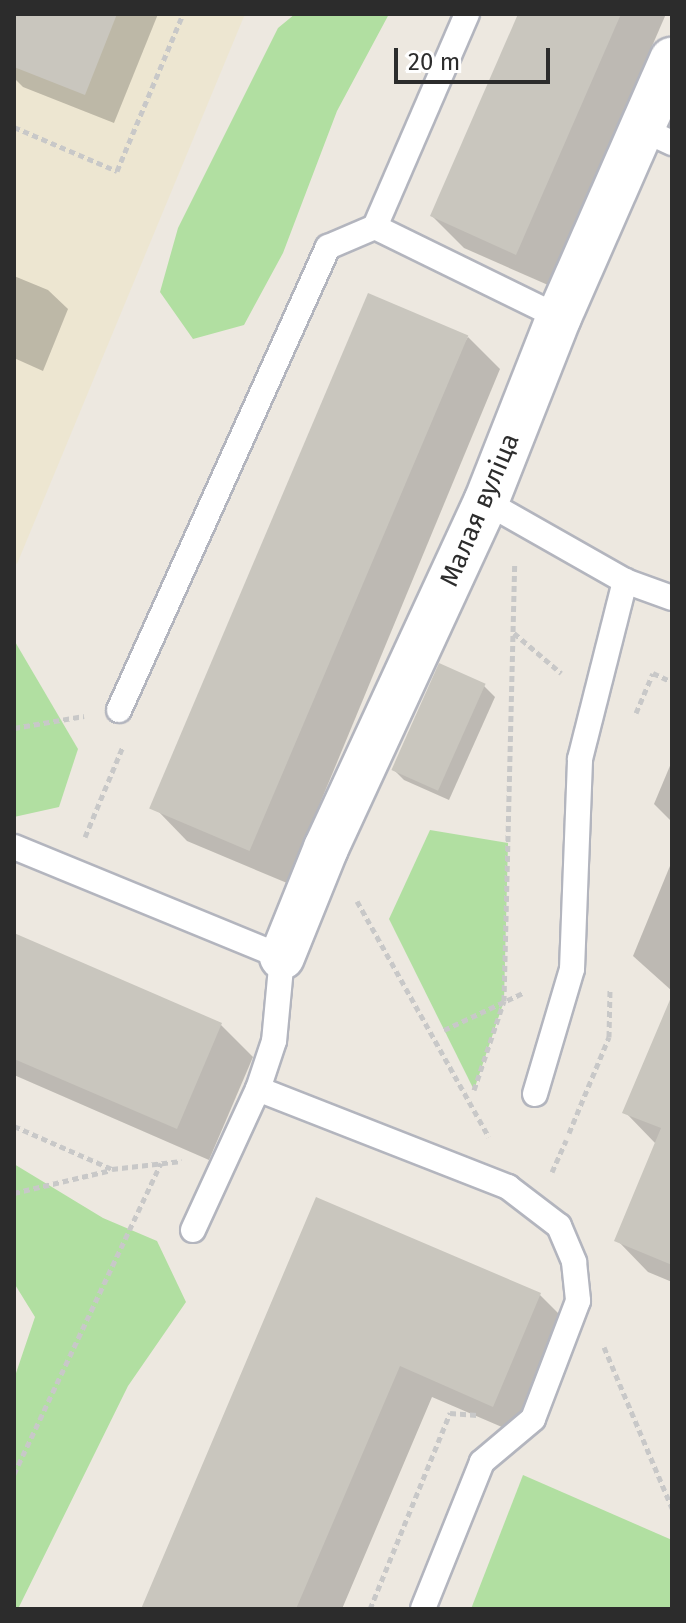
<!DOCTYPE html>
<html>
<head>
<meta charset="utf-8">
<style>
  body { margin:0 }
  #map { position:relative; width:686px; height:1623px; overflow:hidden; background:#ede8e0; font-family:"Fira Sans",sans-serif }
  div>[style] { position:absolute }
  .education>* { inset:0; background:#ede6d1 }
  .green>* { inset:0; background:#b1dfa1 }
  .shadow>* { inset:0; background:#0003 }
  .building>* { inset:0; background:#c9c6be; transform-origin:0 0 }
  .path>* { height:5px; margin-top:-2.5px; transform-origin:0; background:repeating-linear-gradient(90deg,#c8c8c8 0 6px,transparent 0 10px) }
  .roads { filter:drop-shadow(2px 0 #b3b5be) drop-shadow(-2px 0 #b3b5be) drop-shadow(0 2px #b3b5be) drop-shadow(0 -2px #b3b5be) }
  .lane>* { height:24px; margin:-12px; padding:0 12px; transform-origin:12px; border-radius:12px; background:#fff }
  .street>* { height:44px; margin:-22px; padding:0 22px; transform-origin:22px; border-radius:22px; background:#fff }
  span { translate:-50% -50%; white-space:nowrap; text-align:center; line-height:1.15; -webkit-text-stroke:6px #fff; paint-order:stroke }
  .street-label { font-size:26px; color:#2c2c2c }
  .frame { position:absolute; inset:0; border:16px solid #2c2c2c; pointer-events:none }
  .scale { position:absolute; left:394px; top:48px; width:156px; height:36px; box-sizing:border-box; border:4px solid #2c2c2c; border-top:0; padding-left:10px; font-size:24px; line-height:28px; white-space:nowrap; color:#2c2c2c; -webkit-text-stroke:6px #fff; paint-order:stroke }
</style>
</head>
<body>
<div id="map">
  <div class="education">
    <i style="clip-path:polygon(14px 14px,245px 14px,17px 564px,14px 562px)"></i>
  </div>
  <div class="green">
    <i style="clip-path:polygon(295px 14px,389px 14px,337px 111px,283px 253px,244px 325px,193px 339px,160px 292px,178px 228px,278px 28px)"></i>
    <i style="clip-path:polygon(14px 640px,78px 749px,59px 807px,14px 817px)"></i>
    <i style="clip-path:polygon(430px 830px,508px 843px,504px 1001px,474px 1090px,389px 919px)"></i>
    <i style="clip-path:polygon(14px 1164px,103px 1218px,157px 1241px,186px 1302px,128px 1386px,18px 1609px,14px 1609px,14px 1379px,35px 1317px,14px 1283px)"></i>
    <i style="clip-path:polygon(523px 1475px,672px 1540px,672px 1609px,471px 1609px)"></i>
  </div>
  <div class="shadow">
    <i style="clip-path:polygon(14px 14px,158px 14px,114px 123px,23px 87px,14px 78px)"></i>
    <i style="clip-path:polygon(520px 14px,666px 14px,548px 285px,464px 248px,432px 216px)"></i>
    <i style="clip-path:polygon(14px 276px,48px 290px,68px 309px,43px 371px,14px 358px)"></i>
    <i style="clip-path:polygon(468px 337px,500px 369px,287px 883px,187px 841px,156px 809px)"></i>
    <i style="clip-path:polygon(484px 686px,495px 697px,449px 800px,404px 780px,394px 770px)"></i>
    <i style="clip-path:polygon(672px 761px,672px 822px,654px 804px)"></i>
    <i style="clip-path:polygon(672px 861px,672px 991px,633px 956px)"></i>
    <i style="clip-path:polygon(14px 935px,221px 1025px,253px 1057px,209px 1160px,14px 1075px)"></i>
    <i style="clip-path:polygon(672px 997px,672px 1282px,648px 1272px,617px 1240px,656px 1144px,625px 1112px)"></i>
    <i style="clip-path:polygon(317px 1200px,540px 1295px,572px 1327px,525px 1437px,432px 1397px,342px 1609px,143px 1609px)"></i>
  </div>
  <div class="building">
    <i style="clip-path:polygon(14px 14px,117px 14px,85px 95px,14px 67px)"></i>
    <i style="clip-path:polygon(518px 14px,621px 14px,516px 255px,430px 216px)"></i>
    <i style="left:368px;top:293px;width:109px;height:560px;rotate:23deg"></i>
    <i style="left:439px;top:663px;width:51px;height:117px;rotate:24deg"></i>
    <i style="clip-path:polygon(14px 933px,222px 1023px,177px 1129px,14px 1059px)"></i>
    <i style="clip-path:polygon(672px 995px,672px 1265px,614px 1241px,661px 1128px,622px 1113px)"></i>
    <i style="clip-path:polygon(316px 1197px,541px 1293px,493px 1407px,400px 1366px,296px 1609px,141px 1609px)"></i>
  </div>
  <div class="path">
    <i style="left:14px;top:127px;width:112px;rotate:23.1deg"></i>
    <i style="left:117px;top:171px;width:170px;rotate:-67.2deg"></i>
    <i style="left:514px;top:633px;width:62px;rotate:40.4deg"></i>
    <i style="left:636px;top:713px;width:43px;rotate:-67deg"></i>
    <i style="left:653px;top:673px;width:21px;rotate:25deg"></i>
    <i style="left:14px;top:728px;width:71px;rotate:-9.7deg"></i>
    <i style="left:85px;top:837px;width:99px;rotate:-67.3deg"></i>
    <i style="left:357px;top:901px;width:270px;rotate:60.8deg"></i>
    <i style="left:444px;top:1030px;width:87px;rotate:-25.1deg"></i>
    <i style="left:474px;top:1090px;width:94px;rotate:-71.4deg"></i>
    <i style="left:504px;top:1001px;width:437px;rotate:-88.6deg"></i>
    <i style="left:14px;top:1126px;width:107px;rotate:23.7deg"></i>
    <i style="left:112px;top:1169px;width:70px;rotate:-6.5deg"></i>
    <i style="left:569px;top:1133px;width:104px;rotate:-67.4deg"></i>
    <i style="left:609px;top:1037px;width:47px;rotate:-88.8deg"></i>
    <i style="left:552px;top:1172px;width:35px;rotate:-66deg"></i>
    <i style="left:14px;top:1193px;width:100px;rotate:-13.3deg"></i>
    <i style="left:604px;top:1347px;width:175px;rotate:67.1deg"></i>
    <i style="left:14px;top:1474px;width:344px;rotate:-64.7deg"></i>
    <i style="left:370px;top:1609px;width:212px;rotate:-67.8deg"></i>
    <i style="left:450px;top:1413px;width:27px;rotate:4deg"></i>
  </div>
  <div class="roads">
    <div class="lane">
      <i style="left:467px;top:14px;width:232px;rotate:113.4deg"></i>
      <i style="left:375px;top:227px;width:205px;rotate:26.1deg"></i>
      <i style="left:644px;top:130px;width:31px;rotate:25deg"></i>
      <i style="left:486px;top:502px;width:160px;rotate:29.6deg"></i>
      <i style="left:625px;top:581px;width:50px;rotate:19.9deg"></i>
      <i style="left:119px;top:710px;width:508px;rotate:-65.71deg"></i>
      <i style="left:328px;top:247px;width:51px;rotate:-23.1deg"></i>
      <i style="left:14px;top:847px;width:290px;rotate:22.3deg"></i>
      <i style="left:282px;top:957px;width:84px;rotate:95.4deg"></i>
      <i style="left:274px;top:1041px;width:51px;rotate:108.4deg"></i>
      <i style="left:535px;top:1094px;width:130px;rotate:-73.5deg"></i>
      <i style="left:572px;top:969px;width:210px;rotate:-87.8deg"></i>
      <i style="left:580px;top:759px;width:184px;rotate:-75.8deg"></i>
      <i style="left:193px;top:1230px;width:155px;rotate:-65.3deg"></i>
      <i style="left:258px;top:1089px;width:269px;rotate:21.4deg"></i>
      <i style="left:508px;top:1187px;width:64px;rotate:37.4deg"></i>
      <i style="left:559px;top:1226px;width:39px;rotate:67deg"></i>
      <i style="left:574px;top:1262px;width:39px;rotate:84deg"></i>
      <i style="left:578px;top:1301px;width:126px;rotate:110.9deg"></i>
      <i style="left:533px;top:1419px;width:67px;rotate:139.9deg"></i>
      <i style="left:482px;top:1462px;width:158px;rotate:111.9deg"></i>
    </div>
    <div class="street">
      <i style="left:282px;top:957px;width:118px;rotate:-68deg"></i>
      <i style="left:326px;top:848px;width:381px;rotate:-65.2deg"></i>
      <i style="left:486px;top:502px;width:199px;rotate:-68.5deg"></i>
      <i style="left:559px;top:317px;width:281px;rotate:-66.3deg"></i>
    </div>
  </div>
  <div class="street-label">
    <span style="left:480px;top:510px;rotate:-67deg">Малая вуліца</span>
  </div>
  <div class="frame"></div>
  <div class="scale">20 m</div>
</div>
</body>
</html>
